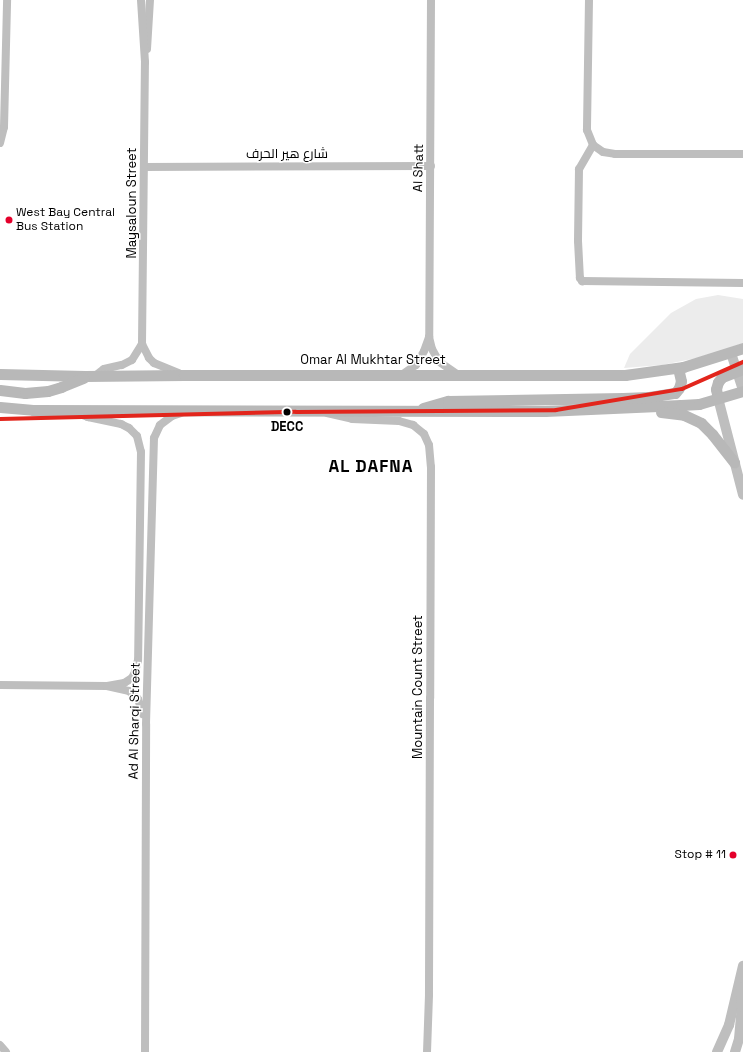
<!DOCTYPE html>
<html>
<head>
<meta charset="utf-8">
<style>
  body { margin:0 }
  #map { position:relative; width:743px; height:1052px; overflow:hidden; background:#fff; font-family:"Space Grotesk",Cairo,sans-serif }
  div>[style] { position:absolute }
  .green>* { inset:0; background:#ececec }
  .minor>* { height:8px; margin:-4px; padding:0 4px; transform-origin:4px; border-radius:4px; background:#bebebe }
  .tertiary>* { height:10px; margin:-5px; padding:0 5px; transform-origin:5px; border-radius:5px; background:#bebebe }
  .secondary>* { height:11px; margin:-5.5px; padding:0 5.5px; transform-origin:5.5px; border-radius:5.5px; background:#b8b8b8 }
  .metro-1>* { height:4px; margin:-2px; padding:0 2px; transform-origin:2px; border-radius:2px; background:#e2251c }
  .dots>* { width:11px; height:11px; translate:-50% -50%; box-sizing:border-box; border:2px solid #fff; border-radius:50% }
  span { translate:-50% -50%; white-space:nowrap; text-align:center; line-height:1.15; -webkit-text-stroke:3px #fff; paint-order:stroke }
  .bus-label { font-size:12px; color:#000 }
  .left { translate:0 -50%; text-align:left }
  .right { translate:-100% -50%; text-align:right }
  .street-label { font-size:13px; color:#000 }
  .stop-label { font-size:13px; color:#000; font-weight:700 }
  .district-label { font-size:17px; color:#000; font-weight:700; letter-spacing:1px }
</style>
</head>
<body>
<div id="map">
  <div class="green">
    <i style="clip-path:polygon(718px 295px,743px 299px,743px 343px,707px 356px,662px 365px,624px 368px,630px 354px,671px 313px,696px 299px)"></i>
  </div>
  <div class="minor">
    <i style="left:431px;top:0;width:337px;rotate:90.3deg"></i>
    <i style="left:429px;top:337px;width:12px;rotate:76deg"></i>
    <i style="left:432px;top:349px;width:10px;rotate:61deg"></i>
    <i style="left:437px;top:358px;width:6px;rotate:51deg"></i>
    <i style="left:441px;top:363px;width:19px;rotate:35deg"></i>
    <i style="left:589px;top:0;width:130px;rotate:90.9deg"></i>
    <i style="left:587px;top:130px;width:16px;rotate:68deg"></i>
    <i style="left:593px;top:145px;width:12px;rotate:35deg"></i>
    <i style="left:603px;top:152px;width:12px;rotate:9deg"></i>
    <i style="left:615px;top:154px;width:128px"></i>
    <i style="left:147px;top:49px;width:49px;rotate:-86.5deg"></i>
    <i style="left:0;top:143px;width:16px;rotate:-76deg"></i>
    <i style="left:4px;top:127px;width:127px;rotate:-88.6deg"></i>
    <i style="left:593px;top:145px;width:28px;rotate:120deg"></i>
    <i style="left:579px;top:169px;width:72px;rotate:90.8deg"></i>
    <i style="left:578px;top:241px;width:37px;rotate:87deg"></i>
    <i style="left:580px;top:278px;width:4px;rotate:56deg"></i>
    <i style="left:582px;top:281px;width:161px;rotate:0.7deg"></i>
    <i style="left:144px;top:167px;width:287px;rotate:-0.2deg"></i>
    <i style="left:142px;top:344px;width:16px;rotate:63deg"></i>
    <i style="left:149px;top:358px;width:7px;rotate:45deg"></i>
    <i style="left:154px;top:363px;width:27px;rotate:22deg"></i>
    <i style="left:403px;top:374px;width:16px;rotate:-35deg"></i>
    <i style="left:416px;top:365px;width:16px;rotate:-60deg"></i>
    <i style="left:424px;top:351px;width:15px;rotate:-70deg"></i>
    <i style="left:95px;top:376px;width:11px;rotate:-38deg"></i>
    <i style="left:104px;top:369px;width:18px;rotate:-13deg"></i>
    <i style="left:122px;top:365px;width:11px;rotate:-27deg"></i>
    <i style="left:132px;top:360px;width:19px;rotate:-58deg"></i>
    <i style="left:142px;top:344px;width:282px;rotate:-89.4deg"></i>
    <i style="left:145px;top:62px;width:62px;rotate:-93.7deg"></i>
    <i style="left:72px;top:411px;width:17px;rotate:21deg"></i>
    <i style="left:88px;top:417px;width:34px;rotate:12deg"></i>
    <i style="left:121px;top:424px;width:9px;rotate:27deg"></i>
    <i style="left:129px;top:428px;width:11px;rotate:45deg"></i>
    <i style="left:137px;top:436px;width:16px;rotate:76deg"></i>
    <i style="left:141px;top:452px;width:208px;rotate:90.8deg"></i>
    <i style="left:138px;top:660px;width:12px;rotate:104deg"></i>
    <i style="left:135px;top:672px;width:7px;rotate:117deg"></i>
    <i style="left:132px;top:678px;width:9px;rotate:148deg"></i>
    <i style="left:124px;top:683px;width:17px;rotate:170deg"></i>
    <i style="left:327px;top:413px;width:26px;rotate:13deg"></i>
    <i style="left:352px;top:419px;width:47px;rotate:2.4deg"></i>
    <i style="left:399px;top:421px;width:15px;rotate:16deg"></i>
    <i style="left:413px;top:425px;width:14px;rotate:39deg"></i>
    <i style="left:424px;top:434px;width:12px;rotate:66deg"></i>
    <i style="left:429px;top:445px;width:22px;rotate:85deg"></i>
    <i style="left:431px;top:467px;width:231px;rotate:90.2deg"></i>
    <i style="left:430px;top:698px;width:297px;rotate:90.2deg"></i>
    <i style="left:429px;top:995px;width:57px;rotate:92deg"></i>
    <i style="left:0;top:685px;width:107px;rotate:0.5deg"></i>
    <i style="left:107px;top:686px;width:23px;rotate:13deg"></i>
    <i style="left:129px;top:691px;width:12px;rotate:42deg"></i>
    <i style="left:138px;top:699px;width:16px;rotate:72deg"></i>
    <i style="left:0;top:1045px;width:9px;rotate:49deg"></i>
    <i style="left:145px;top:1052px;width:328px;rotate:-89.8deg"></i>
    <i style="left:146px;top:724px;width:286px;rotate:-88.4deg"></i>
    <i style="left:154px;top:438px;width:14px;rotate:-65deg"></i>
    <i style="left:160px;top:425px;width:15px;rotate:-37deg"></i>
    <i style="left:172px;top:416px;width:9px;rotate:-18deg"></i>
  </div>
  <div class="tertiary">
    <i style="left:731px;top:353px;width:39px;rotate:72deg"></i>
    <i style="left:718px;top:398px;width:100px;rotate:75.5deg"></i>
    <i style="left:717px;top:1052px;width:30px;rotate:-66deg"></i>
    <i style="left:729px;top:1025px;width:61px;rotate:-76.7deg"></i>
    <i style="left:735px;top:1052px;width:14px;rotate:-73deg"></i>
    <i style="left:739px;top:1039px;width:32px;rotate:-85deg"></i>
    <i style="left:742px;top:1007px;width:20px;rotate:-93deg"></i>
  </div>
  <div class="secondary">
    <i style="left:0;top:374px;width:85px;rotate:1.3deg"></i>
    <i style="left:85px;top:376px;width:99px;rotate:-0.6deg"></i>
    <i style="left:184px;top:375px;width:441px"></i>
    <i style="left:625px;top:375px;width:59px;rotate:-7.9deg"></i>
    <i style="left:683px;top:367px;width:63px;rotate:-17.6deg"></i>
    <i style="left:0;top:390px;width:25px;rotate:7deg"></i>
    <i style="left:25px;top:393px;width:23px;rotate:-5deg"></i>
    <i style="left:48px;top:391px;width:14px;rotate:-17deg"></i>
    <i style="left:61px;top:387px;width:24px;rotate:-22deg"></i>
    <i style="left:718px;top:398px;width:9px;rotate:-103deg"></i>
    <i style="left:716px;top:389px;width:7px;rotate:-74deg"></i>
    <i style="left:718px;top:382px;width:6px;rotate:-51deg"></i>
    <i style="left:722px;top:377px;width:22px;rotate:-21deg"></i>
    <i style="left:0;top:407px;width:33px;rotate:5deg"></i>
    <i style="left:33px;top:410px;width:512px;rotate:0.11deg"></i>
    <i style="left:545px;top:411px;width:136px;rotate:-2.5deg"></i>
    <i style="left:681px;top:405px;width:18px;rotate:-3deg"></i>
    <i style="left:699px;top:404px;width:46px;rotate:-16.5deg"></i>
    <i style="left:423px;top:408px;width:26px;rotate:-16deg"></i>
    <i style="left:448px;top:401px;width:175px;rotate:-1deg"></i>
    <i style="left:623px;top:398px;width:26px;rotate:-2deg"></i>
    <i style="left:649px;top:397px;width:26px;rotate:-9deg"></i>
    <i style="left:675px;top:393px;width:6px;rotate:-51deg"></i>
    <i style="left:679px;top:388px;width:7px;rotate:-74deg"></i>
    <i style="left:681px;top:381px;width:13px;rotate:-103deg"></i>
    <i style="left:661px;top:412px;width:23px;rotate:7deg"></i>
    <i style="left:684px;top:415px;width:19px;rotate:25deg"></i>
    <i style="left:701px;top:423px;width:16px;rotate:45deg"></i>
    <i style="left:712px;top:434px;width:36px;rotate:52deg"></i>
  </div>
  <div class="metro-1">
    <i style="left:0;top:419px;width:296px;rotate:-1.4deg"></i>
    <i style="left:296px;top:412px;width:260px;rotate:-0.4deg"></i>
    <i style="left:556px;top:410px;width:128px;rotate:-9.5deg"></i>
    <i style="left:682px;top:389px;width:67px;rotate:-23.9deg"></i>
  </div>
  <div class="dots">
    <i style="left:9px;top:220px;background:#e4002b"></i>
    <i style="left:287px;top:412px;background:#000"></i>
    <i style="left:733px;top:855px;background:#e4002b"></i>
  </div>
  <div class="bus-label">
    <span class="left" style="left:16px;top:220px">West Bay Central<br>Bus Station</span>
    <span class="right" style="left:726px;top:855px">Stop # 11</span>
  </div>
  <div class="street-label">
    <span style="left:287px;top:154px">شارع هير الحرف</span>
    <span style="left:419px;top:168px;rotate:-89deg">Al Shatt</span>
    <span style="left:132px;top:203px;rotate:-90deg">Maysaloun Street</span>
    <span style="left:373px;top:360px">Omar Al Mukhtar Street</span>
    <span style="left:418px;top:687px;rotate:-90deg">Mountain Count Street</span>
    <span style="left:135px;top:721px;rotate:-89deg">Ad Al Sharqi Street</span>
  </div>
  <div class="stop-label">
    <span style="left:287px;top:427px">DECC</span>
  </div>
  <div class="district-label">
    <span style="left:371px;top:467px">AL DAFNA</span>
  </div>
</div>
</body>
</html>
